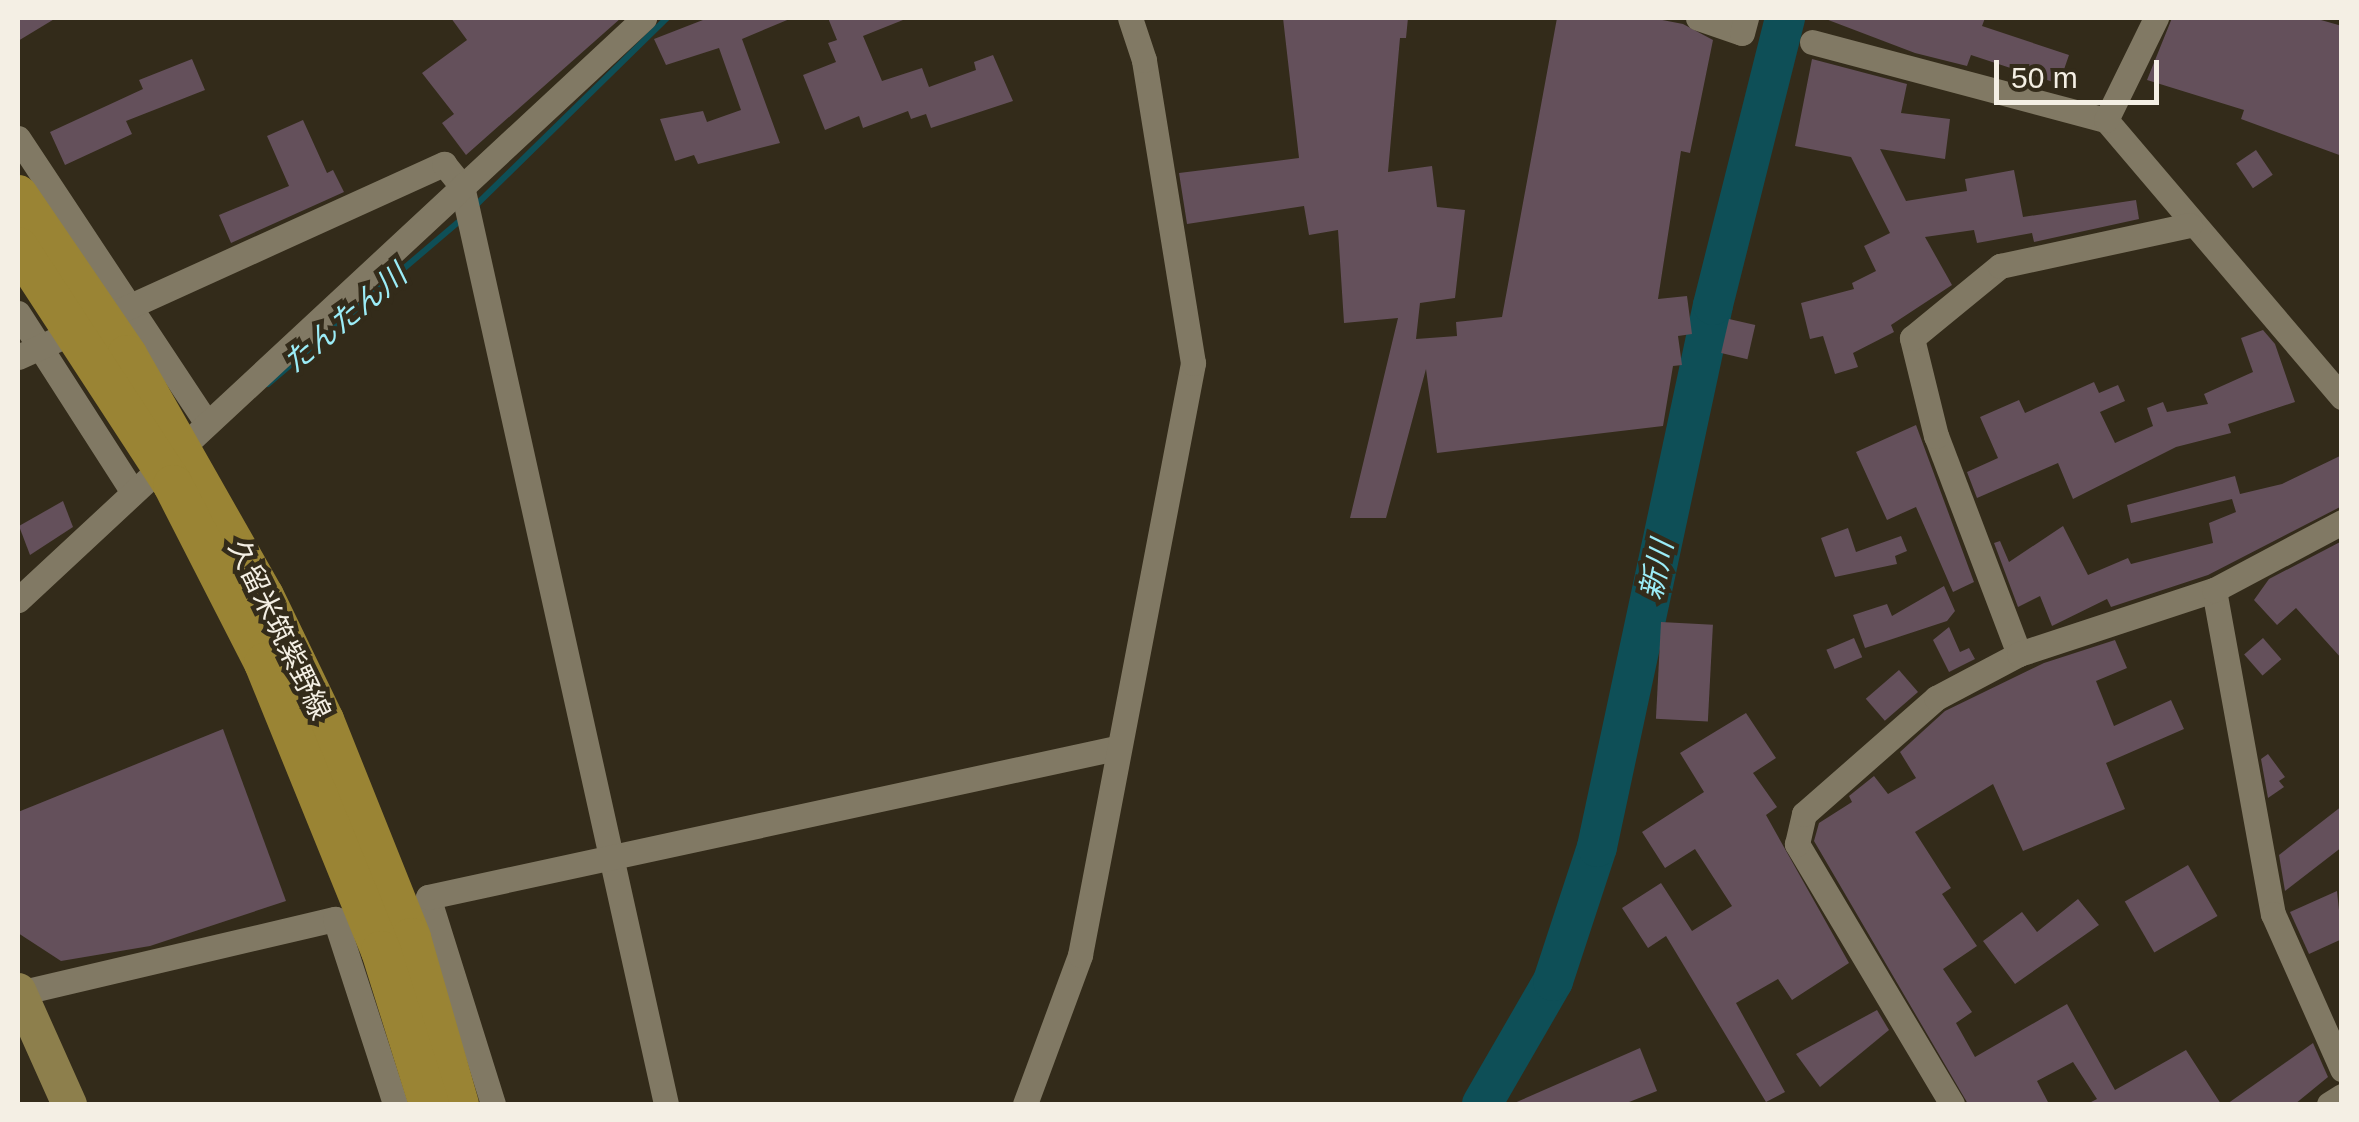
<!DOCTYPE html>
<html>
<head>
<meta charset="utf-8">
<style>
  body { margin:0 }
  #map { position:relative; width:2359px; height:1122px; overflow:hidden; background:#332b1a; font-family:Helvetica,"Noto Sans JP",sans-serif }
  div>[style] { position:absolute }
  .stream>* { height:6px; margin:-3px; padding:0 3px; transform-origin:3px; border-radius:3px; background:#0e4f57 }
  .river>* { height:40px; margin:-20px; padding:0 20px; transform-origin:20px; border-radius:20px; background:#0e4f57 }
  .building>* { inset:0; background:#64505b; transform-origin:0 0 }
  .minor>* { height:25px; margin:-12.5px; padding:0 12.5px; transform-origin:12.5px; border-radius:12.5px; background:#817964 }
  .secondary>* { height:35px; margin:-17.5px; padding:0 17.5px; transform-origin:17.5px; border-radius:17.5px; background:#8d7f4c }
  .primary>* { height:40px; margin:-20px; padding:0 20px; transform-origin:20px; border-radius:20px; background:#9a8434 }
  span { translate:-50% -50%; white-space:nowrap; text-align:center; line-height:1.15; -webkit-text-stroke:9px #332b1a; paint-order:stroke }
  .street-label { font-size:28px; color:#f4efe4 }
  .water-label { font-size:30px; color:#9becf7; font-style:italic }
  .frame { position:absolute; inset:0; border:20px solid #f4efe4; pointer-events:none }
  .scale { position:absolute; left:1994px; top:60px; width:165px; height:45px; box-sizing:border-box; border:5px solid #f4efe4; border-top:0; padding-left:12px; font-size:30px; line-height:35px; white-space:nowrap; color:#f4efe4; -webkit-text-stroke:8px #332b1a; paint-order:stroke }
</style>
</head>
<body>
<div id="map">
  <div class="stream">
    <i style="left:473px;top:208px;width:272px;rotate:-44.4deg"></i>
    <i style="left:268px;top:384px;width:253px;rotate:-40.4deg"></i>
  </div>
  <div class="river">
    <i style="left:1482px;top:1104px;width:142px;rotate:-60deg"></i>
    <i style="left:1553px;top:981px;width:141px;rotate:-71.8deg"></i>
    <i style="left:1597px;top:847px;width:554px;rotate:-77.92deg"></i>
    <i style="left:1713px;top:305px;width:296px;rotate:-75.9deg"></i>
  </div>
  <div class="building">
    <i style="clip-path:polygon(18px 18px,56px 18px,18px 41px)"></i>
    <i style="clip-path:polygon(451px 18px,621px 18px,466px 155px,442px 123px,454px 114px,422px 73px,467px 40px)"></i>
    <i style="clip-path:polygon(708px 18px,792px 18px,742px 39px,780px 143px,698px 164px,694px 155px,675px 161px,660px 119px,703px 111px,707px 122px,741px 110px,719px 48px,666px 65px,654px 39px)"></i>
    <i style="clip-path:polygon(828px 18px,908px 18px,863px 36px,882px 81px,922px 68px,929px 87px,976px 70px,974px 62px,993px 55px,1013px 101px,931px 128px,926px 114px,911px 119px,908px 111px,863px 128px,859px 116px,825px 130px,803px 75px,836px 62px,828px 43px,837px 40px)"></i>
    <i style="clip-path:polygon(1283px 18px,1408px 18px,1406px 38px,1400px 38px,1388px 172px,1432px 166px,1437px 207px,1465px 210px,1455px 298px,1420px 303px,1416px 339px,1457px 336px,1456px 322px,1502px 317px,1557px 18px,1652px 18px,1683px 24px,1713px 40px,1690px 153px,1681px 151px,1658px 299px,1687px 296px,1692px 334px,1678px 336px,1682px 365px,1673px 366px,1663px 426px,1437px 453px,1426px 369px,1386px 518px,1350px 518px,1398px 318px,1344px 323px,1338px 230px,1309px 235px,1304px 206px,1187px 224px,1179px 173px,1299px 158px)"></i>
    <i style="clip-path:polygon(1823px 18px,1985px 18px,1982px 26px,2069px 55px,2059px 84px,1971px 55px,1967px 66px,1915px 53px)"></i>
    <i style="clip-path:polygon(2172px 18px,2314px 18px,2342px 26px,2342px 156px,2241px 119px,2244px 110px,2147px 80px)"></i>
    <i style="clip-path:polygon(192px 59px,205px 90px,126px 121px,132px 134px,65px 165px,50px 132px,143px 89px,139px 80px)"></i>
    <i style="clip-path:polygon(1812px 59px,1907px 84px,1901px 113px,1950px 119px,1945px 159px,1880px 149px,1906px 201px,1967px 191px,1965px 179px,2014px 170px,2023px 217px,2136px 200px,2139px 219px,2034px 242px,2032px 233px,1977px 243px,1974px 230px,1925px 237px,1952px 285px,1891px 325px,1894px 332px,1853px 353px,1858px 367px,1835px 374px,1823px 336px,1810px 339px,1801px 303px,1854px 289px,1852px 283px,1876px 271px,1864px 246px,1890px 233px,1851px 157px,1795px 146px)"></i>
    <i style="clip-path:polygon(303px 120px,327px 173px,333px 170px,344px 192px,231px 243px,219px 215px,289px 186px,267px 136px)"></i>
    <i style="left:2256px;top:150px;width:30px;height:24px;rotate:56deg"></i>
    <i style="left:1729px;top:319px;width:27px;height:35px;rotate:13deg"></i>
    <i style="clip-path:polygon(2263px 330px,2275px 344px,2295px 402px,2228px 424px,2231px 433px,2176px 447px,2073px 499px,2058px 463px,1977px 498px,1967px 472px,1998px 458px,1980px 417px,2019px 400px,2025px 413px,2094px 382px,2099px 393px,2118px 385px,2125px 401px,2100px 412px,2115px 443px,2153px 426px,2147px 408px,2163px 402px,2167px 412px,2208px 404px,2204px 394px,2253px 372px,2241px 338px)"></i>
    <i style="clip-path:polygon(1916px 425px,1974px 582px,1953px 592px,1916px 507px,1887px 520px,1856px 452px)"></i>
    <i style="clip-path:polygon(2342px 455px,2342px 506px,2208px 575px,2111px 607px,2107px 599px,2052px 626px,2040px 596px,2018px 607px,1994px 543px,2000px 541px,2009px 562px,2063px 526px,2088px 575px,2128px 558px,2131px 564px,2213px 543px,2209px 523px,2236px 512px,2232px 499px,2131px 523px,2127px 505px,2235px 476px,2240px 494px,2282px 484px)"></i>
    <i style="clip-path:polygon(63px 501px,73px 527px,30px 555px,19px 526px)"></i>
    <i style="clip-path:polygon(1848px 528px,1856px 552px,1901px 536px,1907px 551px,1895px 556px,1897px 564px,1835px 577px,1821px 538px)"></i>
    <i style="clip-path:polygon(2342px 541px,2342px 659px,2296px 608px,2277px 625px,2254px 600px,2269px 579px)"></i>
    <i style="clip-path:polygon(1944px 586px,1955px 611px,1947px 621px,1865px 648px,1853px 615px,1887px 604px,1892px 616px)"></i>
    <i style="left:1661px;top:622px;width:52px;height:97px;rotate:3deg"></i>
    <i style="clip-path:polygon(1949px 627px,1960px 652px,1969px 648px,1975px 659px,1949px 672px,1933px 640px)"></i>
    <i style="left:1854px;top:638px;width:21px;height:30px;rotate:67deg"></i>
    <i style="left:2263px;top:638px;width:28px;height:25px;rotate:49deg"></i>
    <i style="clip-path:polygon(2115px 640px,2127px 668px,2096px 681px,2114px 726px,2171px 700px,2184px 729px,2106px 763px,2125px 809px,2023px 851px,1993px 784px,1915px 832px,1951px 888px,1942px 894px,1977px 946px,1943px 969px,1972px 1012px,1956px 1023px,1975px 1057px,2067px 1004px,2115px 1090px,2186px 1050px,2221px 1104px,2087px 1104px,2097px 1099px,2073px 1062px,2037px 1081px,2049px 1104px,1968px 1104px,1814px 841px,1819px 823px,1852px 802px,1849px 796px,1874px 776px,1888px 794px,1916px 778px,1900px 752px,1945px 711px,2044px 663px)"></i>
    <i style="left:1899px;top:670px;width:29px;height:44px;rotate:49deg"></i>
    <i style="clip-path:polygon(1746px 713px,1776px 758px,1753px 773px,1777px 807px,1766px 815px,1849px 963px,1792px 1000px,1778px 979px,1736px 1003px,1785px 1092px,1766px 1102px,1666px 936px,1648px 948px,1622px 908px,1661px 883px,1692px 931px,1732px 906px,1695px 849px,1665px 868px,1642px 832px,1704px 792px,1680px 753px)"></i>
    <i style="clip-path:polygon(223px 729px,286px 901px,150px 946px,61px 961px,18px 933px,18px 812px)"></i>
    <i style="clip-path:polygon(2268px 754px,2285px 777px,2279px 781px,2284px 787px,2268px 798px,2261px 759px)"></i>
    <i style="clip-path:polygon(2342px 806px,2342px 847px,2285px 891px,2279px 855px)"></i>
    <i style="left:2188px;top:865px;width:59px;height:73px;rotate:60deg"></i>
    <i style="clip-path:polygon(2337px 891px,2342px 939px,2309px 954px,2290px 912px)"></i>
    <i style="clip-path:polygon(2078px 899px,2099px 925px,2015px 984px,1983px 941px,2022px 912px,2037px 932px)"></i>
    <i style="clip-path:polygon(1877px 1010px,1889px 1030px,1820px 1087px,1796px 1054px)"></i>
    <i style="clip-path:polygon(2313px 1043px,2328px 1077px,2295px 1104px,2227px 1104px)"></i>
    <i style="clip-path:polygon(1640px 1048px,1657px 1091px,1624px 1104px,1512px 1104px)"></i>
  </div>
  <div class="minor">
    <i style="left:1698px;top:18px;width:46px;rotate:18.8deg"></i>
    <i style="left:1742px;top:33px;width:16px;rotate:-75deg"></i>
    <i style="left:1812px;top:42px;width:304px;rotate:14.9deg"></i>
    <i style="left:2106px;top:120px;width:364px;rotate:49.6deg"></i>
    <i style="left:2106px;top:120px;width:114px;rotate:-63.9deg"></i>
    <i style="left:18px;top:138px;width:339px;rotate:56.5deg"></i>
    <i style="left:18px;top:313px;width:209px;rotate:57.3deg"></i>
    <i style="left:18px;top:357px;width:468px;rotate:-24.4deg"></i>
    <i style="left:444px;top:164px;width:28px;rotate:51deg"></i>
    <i style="left:462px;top:186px;width:940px;rotate:77.47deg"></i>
    <i style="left:2214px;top:590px;width:329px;rotate:79.7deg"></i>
    <i style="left:2273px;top:914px;width:170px;rotate:66deg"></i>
    <i style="left:18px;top:600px;width:855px;rotate:-42.91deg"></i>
    <i style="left:2019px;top:654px;width:233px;rotate:-110.8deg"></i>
    <i style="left:1936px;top:436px;width:101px;rotate:-103.8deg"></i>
    <i style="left:1912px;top:338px;width:114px;rotate:-39.3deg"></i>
    <i style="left:2000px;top:266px;width:194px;rotate:-12.2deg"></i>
    <i style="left:19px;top:993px;width:325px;rotate:-13.2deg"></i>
    <i style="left:335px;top:919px;width:194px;rotate:72deg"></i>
    <i style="left:493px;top:1104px;width:217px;rotate:-107.4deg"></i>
    <i style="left:428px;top:897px;width:704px;rotate:-12.22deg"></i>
    <i style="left:1025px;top:1104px;width:159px;rotate:-69.7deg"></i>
    <i style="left:1080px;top:955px;width:603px;rotate:-79.19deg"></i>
    <i style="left:1193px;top:363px;width:307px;rotate:-99.2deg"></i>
    <i style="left:1144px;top:60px;width:44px;rotate:-108.4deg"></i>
    <i style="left:1952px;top:1104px;width:303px;rotate:-120.8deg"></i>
    <i style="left:1797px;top:844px;width:31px;rotate:-77deg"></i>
    <i style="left:1804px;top:814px;width:176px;rotate:-41.3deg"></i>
    <i style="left:1936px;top:698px;width:94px;rotate:-27.9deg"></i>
    <i style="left:2019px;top:654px;width:205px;rotate:-18.2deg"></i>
    <i style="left:2214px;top:590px;width:145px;rotate:-28deg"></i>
    <i style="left:2329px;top:1104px;width:15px;rotate:-32deg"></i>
  </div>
  <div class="secondary">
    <i style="left:18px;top:990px;width:125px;rotate:65.9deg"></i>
  </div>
  <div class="primary">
    <i style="left:18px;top:195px;width:194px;rotate:55.7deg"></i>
    <i style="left:127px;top:355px;width:277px;rotate:60.4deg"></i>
    <i style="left:264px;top:596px;width:138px;rotate:64.2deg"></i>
    <i style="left:324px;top:720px;width:235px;rotate:68.2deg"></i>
    <i style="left:411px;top:938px;width:173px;rotate:73.9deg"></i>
    <i style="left:18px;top:247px;width:284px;rotate:56.9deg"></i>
    <i style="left:173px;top:485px;width:200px;rotate:62.9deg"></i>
    <i style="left:264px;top:663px;width:311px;rotate:67.9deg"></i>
    <i style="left:381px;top:951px;width:160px;rotate:72.6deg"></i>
  </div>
  <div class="street-label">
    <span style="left:279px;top:630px;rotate:64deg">久留米筑紫野線</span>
  </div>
  <div class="water-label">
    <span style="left:345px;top:319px;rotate:-40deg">たんたん川</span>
    <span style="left:1657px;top:570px;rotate:-78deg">新川</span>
  </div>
  <div class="frame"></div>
  <div class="scale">50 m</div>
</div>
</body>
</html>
